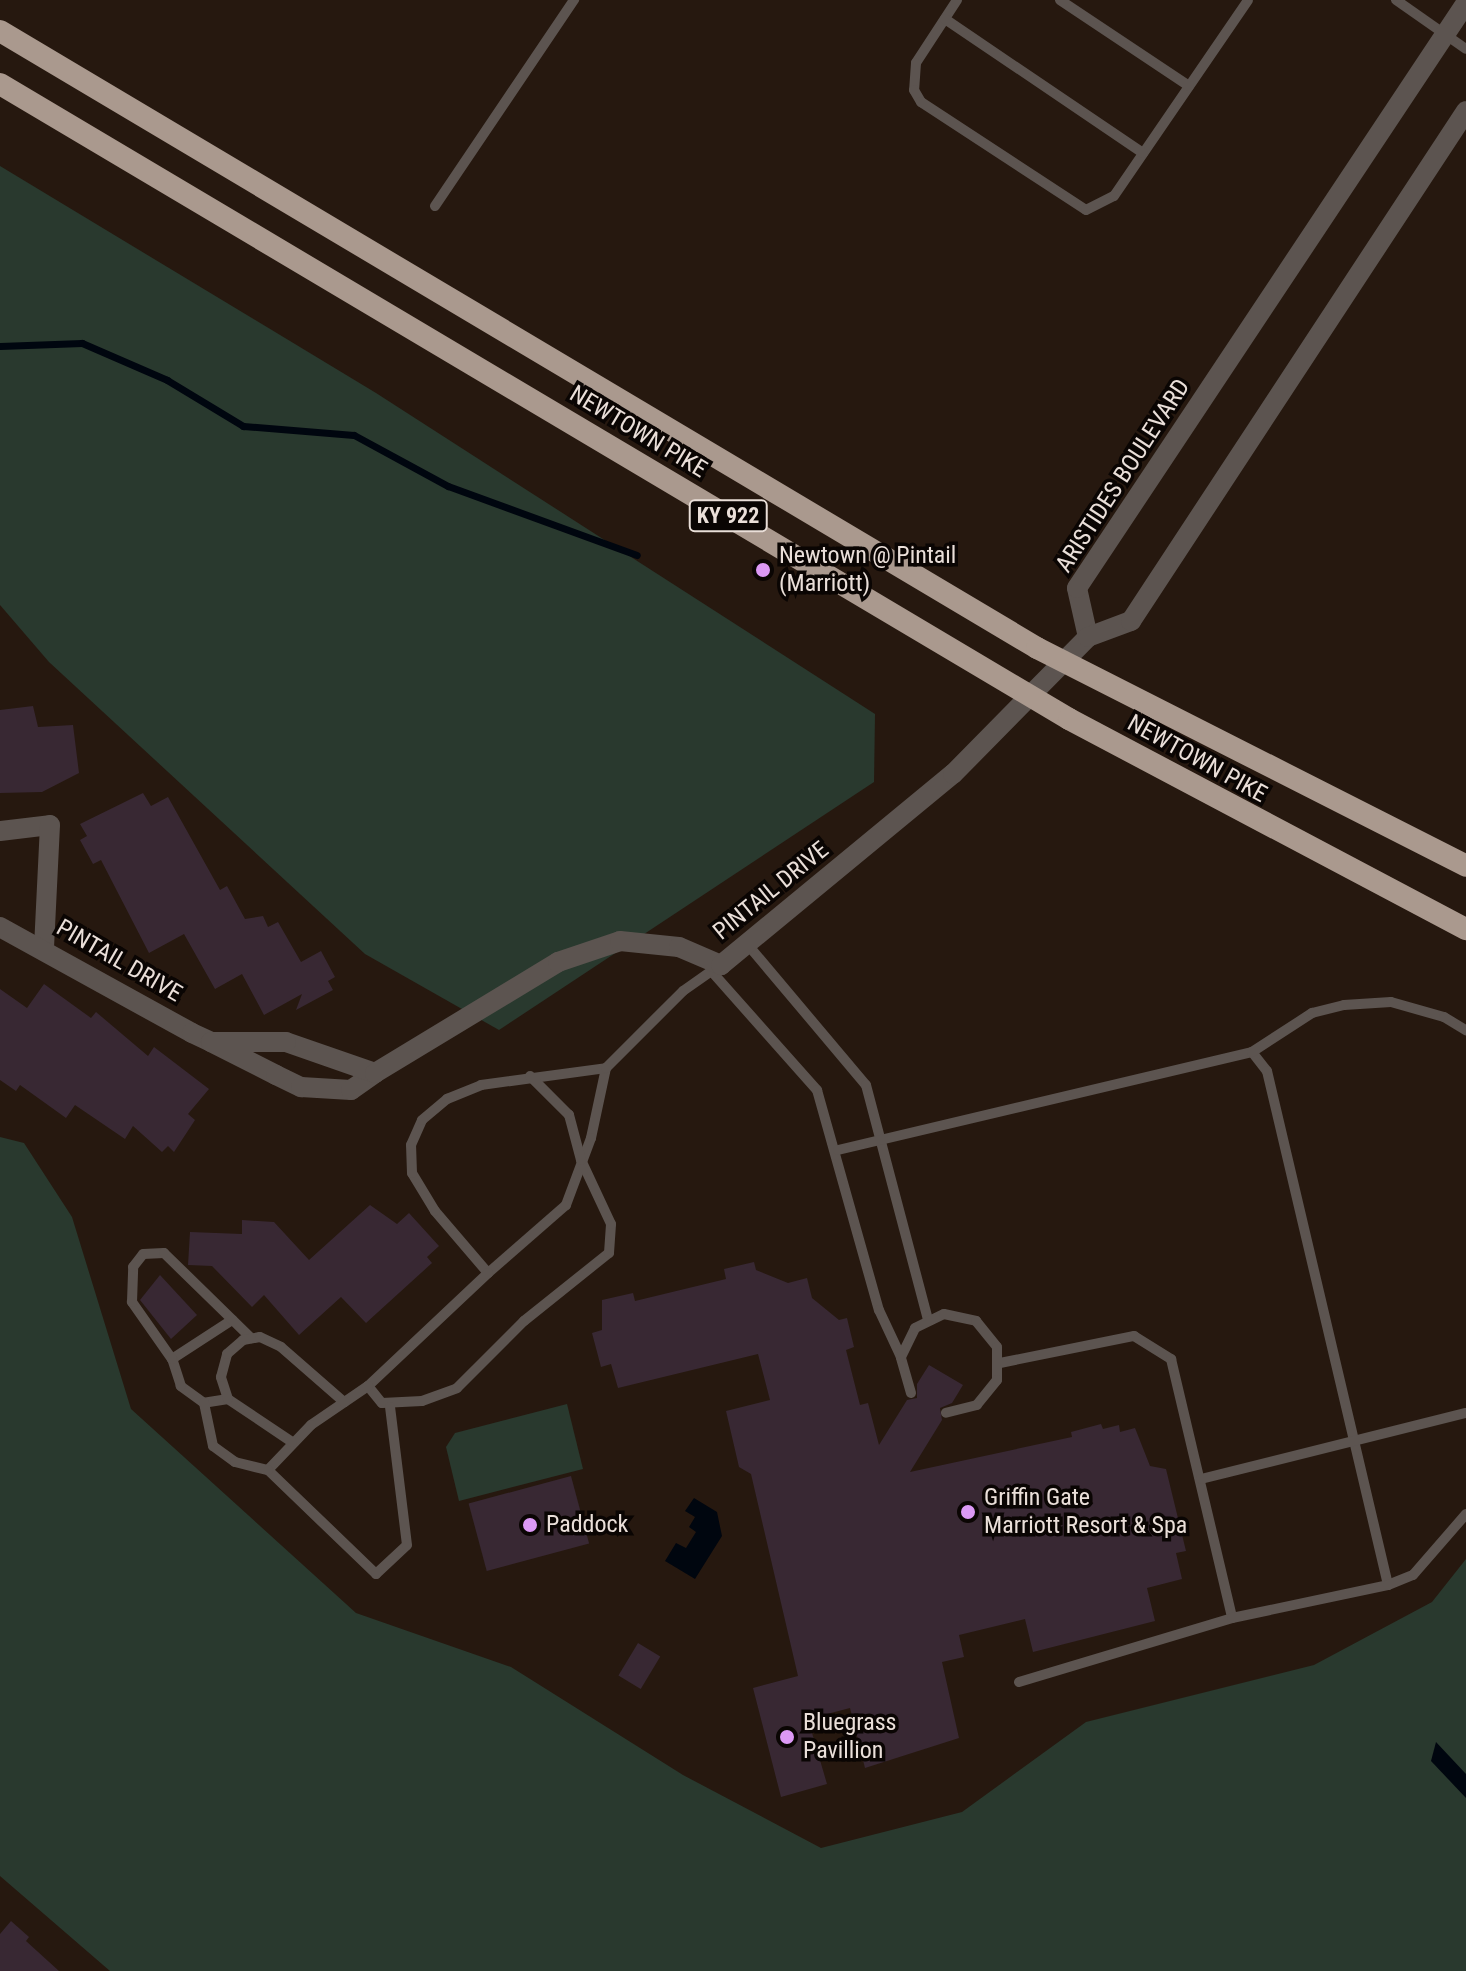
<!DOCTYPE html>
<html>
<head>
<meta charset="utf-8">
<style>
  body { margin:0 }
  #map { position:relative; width:1466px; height:1971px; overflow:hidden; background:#26180f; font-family:"Roboto Condensed",sans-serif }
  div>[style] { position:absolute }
  .green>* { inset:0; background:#29392e }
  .water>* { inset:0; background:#00060f }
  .stream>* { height:7px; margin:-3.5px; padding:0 3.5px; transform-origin:3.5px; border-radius:3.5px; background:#00060f }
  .building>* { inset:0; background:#382833; transform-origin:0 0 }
  .service>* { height:10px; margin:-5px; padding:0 5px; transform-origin:5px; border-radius:5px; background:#5c5450 }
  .minor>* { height:20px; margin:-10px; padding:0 10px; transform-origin:10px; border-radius:10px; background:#5c5450 }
  .trunk>* { height:22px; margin:-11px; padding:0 11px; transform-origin:11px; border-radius:11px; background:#aa998e }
  .dots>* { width:22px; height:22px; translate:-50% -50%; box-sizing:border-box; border:4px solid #0a0503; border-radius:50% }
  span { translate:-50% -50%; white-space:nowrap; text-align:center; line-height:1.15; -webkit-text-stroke:7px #0a0503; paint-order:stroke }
  .shield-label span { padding:2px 6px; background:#0a0503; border:2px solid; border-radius:6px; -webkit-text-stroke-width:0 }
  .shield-label { font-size:22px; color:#eadfd9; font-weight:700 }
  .street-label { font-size:24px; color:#eadfd9 }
  .poi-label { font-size:24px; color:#eadfd9 }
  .left { translate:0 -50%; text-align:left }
</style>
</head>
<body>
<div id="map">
  <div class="green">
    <i style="clip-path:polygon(0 166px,376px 393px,875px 714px,874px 782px,499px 1030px,365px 954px,49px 662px,0 605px)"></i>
    <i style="clip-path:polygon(0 1137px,24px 1143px,72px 1217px,131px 1409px,356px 1613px,511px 1667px,683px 1775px,821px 1848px,962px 1812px,1086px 1722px,1314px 1665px,1432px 1602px,1466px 1559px,1466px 1971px,110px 1971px,0 1876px)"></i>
    <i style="clip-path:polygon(567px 1404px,583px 1469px,459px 1501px,446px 1447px,455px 1433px)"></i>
  </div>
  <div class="water">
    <i style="clip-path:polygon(694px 1498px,717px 1512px,722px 1536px,695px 1579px,665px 1561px,676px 1543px,686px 1548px,696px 1532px,689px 1527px,695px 1517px,685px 1511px)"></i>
    <i style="clip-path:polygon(1436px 1742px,1466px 1774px,1466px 1798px,1431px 1761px)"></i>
  </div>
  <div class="stream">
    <i style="left:0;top:346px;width:82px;rotate:-2.1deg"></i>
    <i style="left:82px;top:343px;width:93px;rotate:23.5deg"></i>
    <i style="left:167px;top:380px;width:89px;rotate:31.2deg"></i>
    <i style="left:243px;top:426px;width:111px;rotate:4.6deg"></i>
    <i style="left:354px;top:435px;width:107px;rotate:28.5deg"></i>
    <i style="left:448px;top:486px;width:201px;rotate:20.1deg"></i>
  </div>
  <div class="building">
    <i style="clip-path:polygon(33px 706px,38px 727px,73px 725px,79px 773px,42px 792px,0 793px,0 710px)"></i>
    <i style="clip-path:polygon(143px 793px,151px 806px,168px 797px,220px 890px,227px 886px,245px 919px,263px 916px,268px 927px,278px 922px,301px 962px,321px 951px,335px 977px,328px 981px,333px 990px,296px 1010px,302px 994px,264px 1015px,242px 974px,215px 989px,184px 934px,149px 953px,101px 860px,93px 864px,80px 840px,87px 836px,80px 824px)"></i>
    <i style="clip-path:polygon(44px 984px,91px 1018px,96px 1012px,148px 1056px,154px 1047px,209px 1089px,188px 1114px,195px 1120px,174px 1152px,168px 1146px,162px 1152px,133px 1126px,125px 1139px,75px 1105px,66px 1118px,20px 1085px,16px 1091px,0 1080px,0 989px,27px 1008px)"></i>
    <i style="clip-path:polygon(370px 1205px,397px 1224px,409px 1213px,439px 1246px,427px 1257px,432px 1263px,366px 1323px,341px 1297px,299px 1335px,264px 1295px,252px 1307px,212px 1266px,188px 1265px,190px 1232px,242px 1234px,242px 1220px,274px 1222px,309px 1260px)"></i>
    <i style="clip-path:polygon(754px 1262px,756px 1270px,788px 1283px,807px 1278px,812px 1298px,839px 1320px,847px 1318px,854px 1347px,846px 1350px,860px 1405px,868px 1403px,879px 1445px,907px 1400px,917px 1398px,917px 1384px,929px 1365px,963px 1385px,952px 1403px,940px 1408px,942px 1420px,910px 1472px,1072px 1437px,1071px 1432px,1101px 1424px,1103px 1429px,1119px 1425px,1120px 1432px,1135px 1428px,1150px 1466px,1166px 1469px,1186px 1551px,1176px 1553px,1182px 1579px,1147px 1588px,1155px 1621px,1033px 1652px,1025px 1619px,959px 1635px,964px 1657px,942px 1662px,959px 1738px,865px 1768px,850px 1708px,808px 1719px,827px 1784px,781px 1797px,753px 1688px,798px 1676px,751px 1474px,739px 1467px,726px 1411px,770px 1400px,758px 1354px,618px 1388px,611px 1364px,601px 1367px,592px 1333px,602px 1330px,602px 1300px,633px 1293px,635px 1301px,726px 1279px,724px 1269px)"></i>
    <i style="clip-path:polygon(160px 1275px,197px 1315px,171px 1339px,140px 1300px)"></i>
    <i style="left:571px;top:1476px;width:70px;height:106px;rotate:75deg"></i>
    <i style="left:638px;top:1643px;width:26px;height:38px;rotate:31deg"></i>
    <i style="clip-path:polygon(11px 1921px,29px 1937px,26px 1941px,59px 1971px,0 1971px,0 1934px)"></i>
  </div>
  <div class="service">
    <i style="left:957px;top:0;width:75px;rotate:123.1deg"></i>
    <i style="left:916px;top:63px;width:27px;rotate:94deg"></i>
    <i style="left:914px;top:90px;width:14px;rotate:60deg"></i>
    <i style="left:921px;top:102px;width:197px;rotate:33.2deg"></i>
    <i style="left:1086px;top:210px;width:31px;rotate:-27deg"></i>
    <i style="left:1114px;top:196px;width:237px;rotate:-55.6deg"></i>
    <i style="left:1060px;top:0;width:155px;rotate:33.7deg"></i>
    <i style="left:1396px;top:0;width:85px;rotate:35deg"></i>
    <i style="left:945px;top:19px;width:239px;rotate:34.1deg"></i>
    <i style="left:435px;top:206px;width:249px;rotate:-56deg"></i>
    <i style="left:748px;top:945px;width:183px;rotate:49.9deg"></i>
    <i style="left:866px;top:1085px;width:242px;rotate:75.2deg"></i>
    <i style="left:713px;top:973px;width:157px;rotate:48.4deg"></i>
    <i style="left:817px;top:1090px;width:229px;rotate:74.3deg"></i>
    <i style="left:879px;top:1310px;width:52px;rotate:64.9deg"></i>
    <i style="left:1252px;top:1052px;width:24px;rotate:52deg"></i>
    <i style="left:1267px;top:1071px;width:528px;rotate:76.75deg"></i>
    <i style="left:606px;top:1068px;width:72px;rotate:102.1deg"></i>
    <i style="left:591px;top:1138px;width:72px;rotate:110.5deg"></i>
    <i style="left:566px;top:1205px;width:103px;rotate:138.9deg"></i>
    <i style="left:488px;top:1273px;width:82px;rotate:-130.5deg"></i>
    <i style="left:435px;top:1211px;width:44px;rotate:-121.2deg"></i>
    <i style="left:412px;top:1173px;width:28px;rotate:-92deg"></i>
    <i style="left:411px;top:1145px;width:27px;rotate:-66deg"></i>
    <i style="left:422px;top:1120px;width:33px;rotate:-40deg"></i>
    <i style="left:447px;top:1099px;width:37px;rotate:-22deg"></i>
    <i style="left:481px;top:1085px;width:126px;rotate:-7.7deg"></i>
    <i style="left:606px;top:1068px;width:109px;rotate:-45deg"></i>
    <i style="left:683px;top:991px;width:45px;rotate:-35.1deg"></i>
    <i style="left:838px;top:1150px;width:425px;rotate:-13.3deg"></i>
    <i style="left:1252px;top:1052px;width:72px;rotate:-33deg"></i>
    <i style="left:1312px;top:1013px;width:33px;rotate:-14deg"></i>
    <i style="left:1344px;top:1005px;width:47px;rotate:-3.7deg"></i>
    <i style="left:1391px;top:1002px;width:55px;rotate:15.8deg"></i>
    <i style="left:1444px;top:1017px;width:26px;rotate:31deg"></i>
    <i style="left:488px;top:1273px;width:165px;rotate:136.7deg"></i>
    <i style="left:368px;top:1386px;width:22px;rotate:51deg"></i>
    <i style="left:382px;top:1403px;width:40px;rotate:-2.9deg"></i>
    <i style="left:422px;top:1401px;width:37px;rotate:-20deg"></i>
    <i style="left:457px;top:1388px;width:95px;rotate:-45deg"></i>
    <i style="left:524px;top:1321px;width:109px;rotate:-38.7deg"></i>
    <i style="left:609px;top:1253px;width:29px;rotate:-86deg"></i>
    <i style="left:611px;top:1224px;width:71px;rotate:-115.1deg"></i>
    <i style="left:581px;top:1160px;width:47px;rotate:-104.9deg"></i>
    <i style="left:569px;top:1115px;width:55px;rotate:-135deg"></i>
    <i style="left:172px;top:1359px;width:72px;rotate:-33deg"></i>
    <i style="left:1000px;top:1363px;width:137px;rotate:-11.4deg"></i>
    <i style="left:1134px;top:1336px;width:44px;rotate:31.9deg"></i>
    <i style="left:1171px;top:1359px;width:266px;rotate:76.7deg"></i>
    <i style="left:368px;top:1386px;width:69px;rotate:145.6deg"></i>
    <i style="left:311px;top:1425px;width:62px;rotate:133.7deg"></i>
    <i style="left:268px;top:1470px;width:150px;rotate:43.9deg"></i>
    <i style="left:376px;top:1574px;width:42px;rotate:-43.1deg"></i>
    <i style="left:407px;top:1545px;width:139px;rotate:-97deg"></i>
    <i style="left:911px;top:1393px;width:37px;rotate:-106deg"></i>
    <i style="left:901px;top:1357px;width:32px;rotate:-64deg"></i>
    <i style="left:915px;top:1328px;width:32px;rotate:-26deg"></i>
    <i style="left:944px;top:1314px;width:33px;rotate:12deg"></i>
    <i style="left:976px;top:1321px;width:33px;rotate:51deg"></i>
    <i style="left:997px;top:1347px;width:33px;rotate:90deg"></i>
    <i style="left:997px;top:1380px;width:32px;rotate:129deg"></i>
    <i style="left:977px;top:1405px;width:32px;rotate:166deg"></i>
    <i style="left:228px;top:1399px;width:24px;rotate:171deg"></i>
    <i style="left:204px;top:1403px;width:29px;rotate:-144deg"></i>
    <i style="left:181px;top:1386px;width:28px;rotate:-108deg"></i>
    <i style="left:172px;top:1359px;width:70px;rotate:-125.1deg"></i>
    <i style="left:132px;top:1302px;width:35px;rotate:-88deg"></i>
    <i style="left:133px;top:1267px;width:16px;rotate:-52deg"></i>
    <i style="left:143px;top:1254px;width:21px;rotate:-3deg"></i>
    <i style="left:164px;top:1253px;width:122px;rotate:44.3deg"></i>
    <i style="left:204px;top:1403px;width:44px;rotate:78.2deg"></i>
    <i style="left:213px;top:1446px;width:27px;rotate:36deg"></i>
    <i style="left:235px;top:1462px;width:34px;rotate:14deg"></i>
    <i style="left:292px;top:1442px;width:77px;rotate:-146.1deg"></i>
    <i style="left:228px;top:1399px;width:23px;rotate:-108deg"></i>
    <i style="left:221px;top:1377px;width:24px;rotate:-75deg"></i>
    <i style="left:227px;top:1354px;width:21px;rotate:-41deg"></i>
    <i style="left:243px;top:1340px;width:17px;rotate:-10deg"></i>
    <i style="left:260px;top:1337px;width:23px;rotate:25deg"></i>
    <i style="left:281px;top:1347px;width:84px;rotate:41.1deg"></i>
    <i style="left:1201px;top:1479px;width:273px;rotate:-14deg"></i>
    <i style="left:1019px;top:1682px;width:222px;rotate:-16.7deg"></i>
    <i style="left:1232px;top:1618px;width:159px;rotate:-11.9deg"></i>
    <i style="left:1388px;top:1585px;width:27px;rotate:-22deg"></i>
    <i style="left:1413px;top:1575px;width:81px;rotate:-49deg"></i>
  </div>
  <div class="minor">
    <i style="left:1088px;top:637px;width:50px;rotate:-102.7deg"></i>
    <i style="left:1077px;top:588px;width:703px;rotate:-56.38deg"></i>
    <i style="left:0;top:831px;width:50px;rotate:-6.8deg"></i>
    <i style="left:50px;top:825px;width:122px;rotate:92.8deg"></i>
    <i style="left:0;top:927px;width:219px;rotate:28.9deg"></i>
    <i style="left:192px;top:1033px;width:21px;rotate:25deg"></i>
    <i style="left:211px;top:1042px;width:73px;rotate:26.9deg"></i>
    <i style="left:276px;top:1075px;width:28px;rotate:26deg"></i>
    <i style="left:301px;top:1087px;width:50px;rotate:3.4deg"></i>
    <i style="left:351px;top:1090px;width:29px;rotate:-35deg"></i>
    <i style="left:375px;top:1073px;width:94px;rotate:-160.8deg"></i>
    <i style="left:286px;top:1042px;width:75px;rotate:180deg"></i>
    <i style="left:375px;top:1073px;width:214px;rotate:-31.2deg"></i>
    <i style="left:558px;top:962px;width:65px;rotate:-18.7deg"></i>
    <i style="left:620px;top:941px;width:59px;rotate:5.8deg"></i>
    <i style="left:679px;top:947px;width:46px;rotate:23.2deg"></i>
    <i style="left:721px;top:965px;width:301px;rotate:-39.5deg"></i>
    <i style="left:953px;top:774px;width:192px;rotate:-45.4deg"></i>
    <i style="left:1088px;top:637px;width:46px;rotate:-20.4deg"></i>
    <i style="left:1131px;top:621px;width:610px;rotate:-56.7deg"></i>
  </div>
  <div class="trunk">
    <i style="left:0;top:31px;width:1207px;rotate:30.75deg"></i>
    <i style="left:1037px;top:648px;width:481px;rotate:26.9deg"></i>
    <i style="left:0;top:84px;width:1243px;rotate:30.71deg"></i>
    <i style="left:1069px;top:719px;width:449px;rotate:27.9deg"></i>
  </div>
  <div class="dots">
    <i style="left:763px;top:570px;background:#dc99f5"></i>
    <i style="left:968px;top:1512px;background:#dc99f5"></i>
    <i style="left:530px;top:1525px;background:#dc99f5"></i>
    <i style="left:787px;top:1737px;background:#dc99f5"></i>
  </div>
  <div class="shield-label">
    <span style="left:728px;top:516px">KY 922</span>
  </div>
  <div class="street-label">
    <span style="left:638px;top:432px;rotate:31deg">NEWTOWN PIKE</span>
    <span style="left:1123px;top:476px;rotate:-57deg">ARISTIDES BOULEVARD</span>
    <span style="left:1197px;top:759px;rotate:29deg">NEWTOWN PIKE</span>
    <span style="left:771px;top:891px;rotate:-39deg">PINTAIL DRIVE</span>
    <span style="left:119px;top:961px;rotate:30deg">PINTAIL DRIVE</span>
  </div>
  <div class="poi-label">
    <span class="left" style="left:779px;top:570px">Newtown @ Pintail<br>(Marriott)</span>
    <span class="left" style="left:984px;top:1512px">Griffin Gate<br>Marriott Resort &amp; Spa</span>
    <span class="left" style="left:546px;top:1525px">Paddock</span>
    <span class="left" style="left:803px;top:1737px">Bluegrass<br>Pavillion</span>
  </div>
</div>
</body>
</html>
